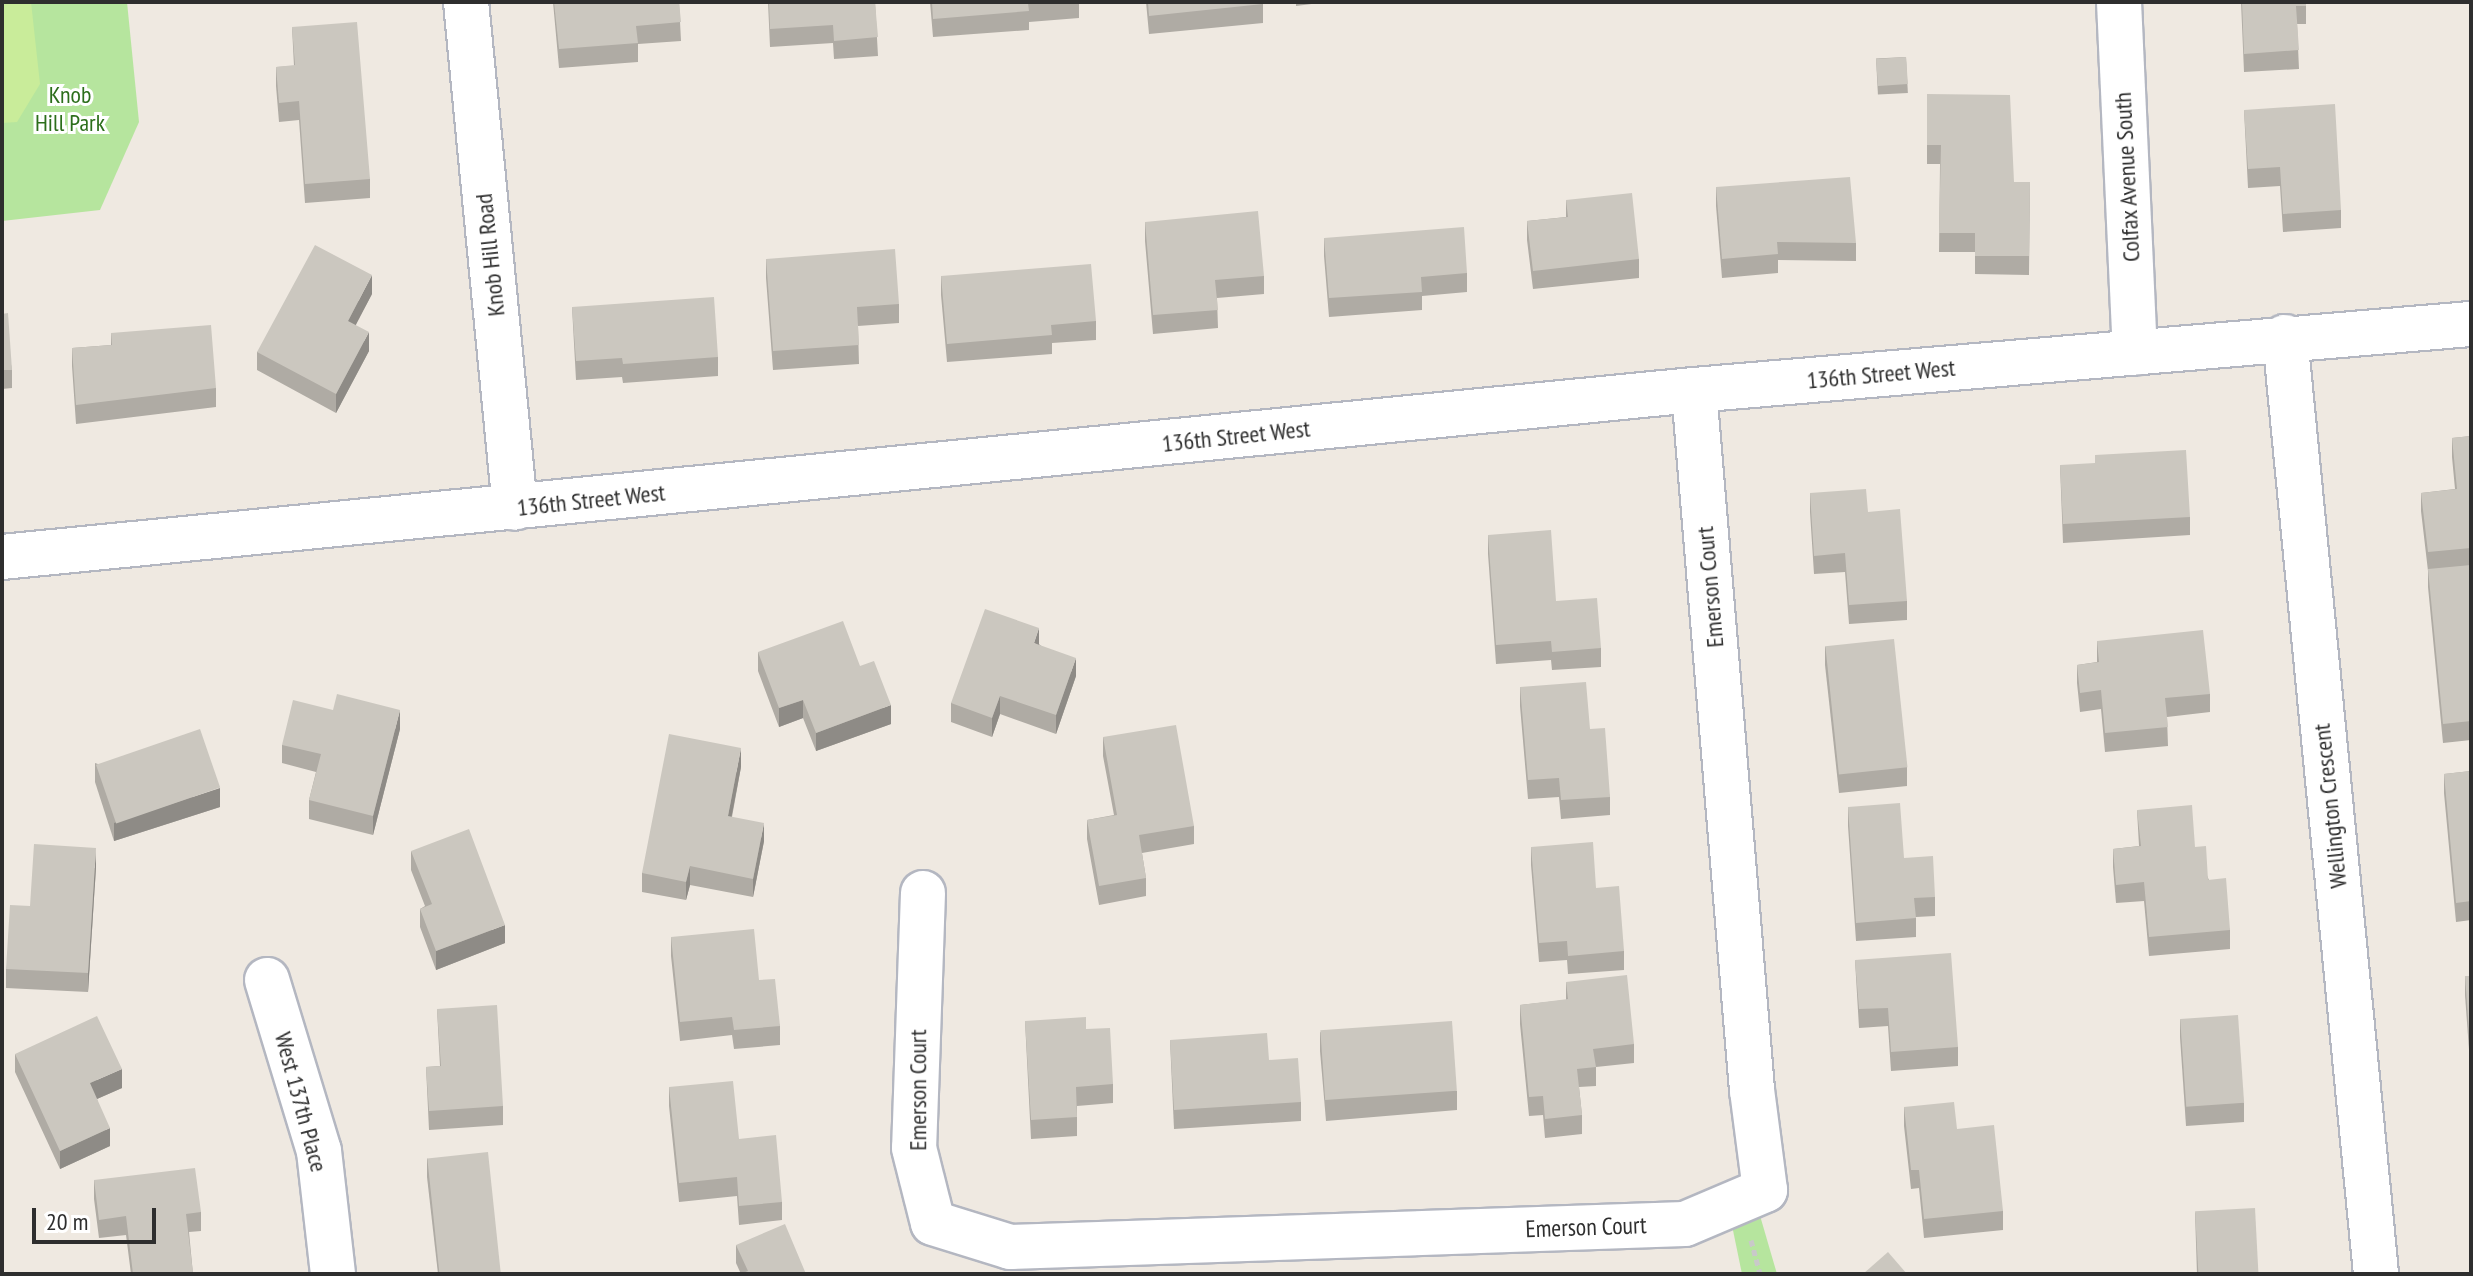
<!DOCTYPE html>
<html>
<head>
<meta charset="utf-8">
<style>
  body { margin:0 }
  #map { position:relative; width:2473px; height:1276px; overflow:hidden; background:#efe9e1; font-family:"PT Sans Narrow",sans-serif }
  div>[style] { position:absolute }
  .green>* { inset:0; background:#b6e59e }
  .pitch>* { inset:0; background:#c9ec9a }
  .path>* { height:5px; margin-top:-2.5px; transform-origin:0; background:repeating-linear-gradient(90deg,#c9c9c9 0 6px,transparent 0 10px) }
  .roads { filter:drop-shadow(2px 0 #b4b7c1) drop-shadow(-2px 0 #b4b7c1) drop-shadow(0 2px #b4b7c1) drop-shadow(0 -2px #b4b7c1) }
  .street>* { height:44px; margin:-22px; padding:0 22px; transform-origin:22px; border-radius:22px; background:#fff }
  .secondary>* { height:44px; margin:-22px; padding:0 22px; transform-origin:22px; border-radius:22px; background:#fff }
  .wall>* { inset:0; background:#afaba4; transform-origin:0 0 }
  .shaded-wall>* { inset:0; background:#8e8b86 }
  .building>* { inset:0; background:#cbc7bf; transform-origin:0 0 }
  span { translate:-50% -50%; white-space:nowrap; text-align:center; line-height:1.15; -webkit-text-stroke:6px #fff; paint-order:stroke }
  .park-label { font-size:24px; color:#2c6e1b }
  .street-label { font-size:24px; color:#2e2e2e }
  .frame { position:absolute; inset:0; border:4px solid #2e2e2e; pointer-events:none }
  .scale { position:absolute; left:32px; top:1208px; width:124px; height:36px; box-sizing:border-box; border:4px solid #2e2e2e; border-top:0; padding-left:10px; font-size:24px; line-height:28px; white-space:nowrap; color:#2e2e2e; -webkit-text-stroke:6px #fff; paint-order:stroke }
</style>
</head>
<body>
<div id="map">
  <div class="green">
    <i style="clip-path:polygon(2px 2px,127px 2px,139px 122px,100px 210px,2px 221px)"></i>
    <i style="clip-path:polygon(1754px 1195px,1777px 1274px,1742px 1274px,1728px 1206px)"></i>
  </div>
  <div class="pitch">
    <i style="clip-path:polygon(2px 2px,31px 2px,40px 84px,17px 122px,2px 123px)"></i>
  </div>
  <div class="path">
    <i style="left:1751px;top:1240px;width:35px;rotate:75deg"></i>
  </div>
  <div class="roads">
    <div class="street">
      <i style="left:466px;top:2px;width:508px;rotate:84.47deg"></i>
      <i style="left:2119px;top:2px;width:351px;rotate:87.4deg"></i>
      <i style="left:2285px;top:337px;width:941px;rotate:84.45deg"></i>
      <i style="left:923px;top:893px;width:255px;rotate:92deg"></i>
      <i style="left:914px;top:1148px;width:77px;rotate:75.8deg"></i>
      <i style="left:933px;top:1223px;width:81px;rotate:17.3deg"></i>
      <i style="left:1010px;top:1247px;width:675px;rotate:-1.95deg"></i>
      <i style="left:1685px;top:1224px;width:87px;rotate:-23deg"></i>
      <i style="left:1765px;top:1190px;width:101px;rotate:-97.4deg"></i>
      <i style="left:1752px;top:1090px;width:702px;rotate:-94.74deg"></i>
      <i style="left:267px;top:980px;width:179px;rotate:73.1deg"></i>
      <i style="left:319px;top:1151px;width:124px;rotate:83.5deg"></i>
    </div>
    <div class="secondary">
      <i style="left:2px;top:557px;width:1700px;rotate:-5.64deg"></i>
      <i style="left:1694px;top:390px;width:780px;rotate:-4.86deg"></i>
    </div>
  </div>
  <div class="wall">
    <i style="clip-path:polygon(553px 2px,679px 2px,681px 41px,638px 44px,638px 62px,559px 68px)"></i>
    <i style="clip-path:polygon(768px 2px,875px 2px,878px 56px,834px 59px,833px 43px,770px 47px)"></i>
    <i style="clip-path:polygon(930px 2px,1079px 2px,1079px 18px,1029px 22px,1029px 30px,933px 37px)"></i>
    <i style="clip-path:polygon(1146px 2px,1263px 2px,1263px 23px,1149px 34px)"></i>
    <i style="clip-path:polygon(1296px 2px,1327px 2px,1296px 6px)"></i>
    <i style="clip-path:polygon(2241px 2px,2306px 2px,2306px 24px,2297px 24px,2299px 69px,2244px 72px)"></i>
    <i style="clip-path:polygon(292px 27px,370px 179px,370px 198px,305px 203px,299px 120px,279px 122px,276px 86px,276px 67px,294px 66px)"></i>
    <i style="left:1906px;top:57px;width:36px;height:30px;rotate:87deg"></i>
    <i style="clip-path:polygon(1927px 94px,2014px 182px,2030px 182px,2029px 275px,1975px 274px,1975px 252px,1939px 252px,1940px 164px,1927px 164px)"></i>
    <i style="clip-path:polygon(2244px 110px,2341px 210px,2341px 228px,2283px 232px,2280px 186px,2248px 188px)"></i>
    <i style="clip-path:polygon(1716px 187px,1856px 243px,1856px 261px,1778px 260px,1778px 273px,1722px 278px,1716px 206px)"></i>
    <i style="clip-path:polygon(1566px 200px,1639px 259px,1639px 278px,1533px 289px,1527px 240px,1527px 221px,1566px 217px)"></i>
    <i style="clip-path:polygon(1145px 222px,1264px 276px,1264px 294px,1217px 298px,1218px 328px,1153px 334px,1145px 241px)"></i>
    <i style="clip-path:polygon(1324px 238px,1467px 273px,1467px 292px,1422px 296px,1422px 310px,1329px 317px,1324px 256px)"></i>
    <i style="clip-path:polygon(766px 259px,899px 304px,899px 323px,858px 326px,859px 364px,773px 370px,766px 278px)"></i>
    <i style="clip-path:polygon(941px 276px,1096px 321px,1096px 340px,1052px 343px,1052px 354px,947px 362px,941px 295px)"></i>
    <i style="clip-path:polygon(372px 294px,355px 325px,369px 351px,336px 413px,257px 370px,257px 352px)"></i>
    <i style="clip-path:polygon(572px 307px,718px 357px,718px 376px,623px 383px,622px 377px,576px 380px)"></i>
    <i style="clip-path:polygon(2px 314px,12px 370px,12px 388px,2px 389px)"></i>
    <i style="clip-path:polygon(111px 333px,216px 388px,216px 407px,76px 424px,72px 366px,72px 348px,111px 345px)"></i>
    <i style="clip-path:polygon(2471px 436px,2471px 740px,2443px 743px,2428px 587px,2428px 571px,2421px 511px,2421px 493px,2455px 489px,2452px 457px,2452px 438px)"></i>
    <i style="clip-path:polygon(2060px 465px,2190px 517px,2190px 535px,2063px 543px)"></i>
    <i style="clip-path:polygon(1810px 493px,1868px 512px,1907px 601px,1907px 620px,1849px 624px,1845px 572px,1814px 574px,1810px 512px)"></i>
    <i style="clip-path:polygon(1488px 535px,1556px 601px,1601px 648px,1601px 667px,1552px 670px,1551px 660px,1496px 664px,1488px 554px)"></i>
    <i style="clip-path:polygon(2097px 641px,2210px 694px,2210px 712px,2167px 717px,2168px 746px,2105px 752px,2101px 709px,2080px 712px,2077px 683px,2077px 665px,2097px 662px)"></i>
    <i style="clip-path:polygon(1039px 644px,1076px 676px,1056px 734px,1000px 714px,992px 737px,951px 722px,951px 703px)"></i>
    <i style="clip-path:polygon(1825px 646px,1907px 767px,1907px 786px,1839px 793px,1825px 665px)"></i>
    <i style="clip-path:polygon(758px 652px,860px 666px,891px 724px,816px 751px,803px 718px,779px 727px,758px 671px)"></i>
    <i style="clip-path:polygon(1520px 687px,1590px 729px,1610px 797px,1610px 815px,1561px 819px,1559px 797px,1528px 799px,1520px 706px)"></i>
    <i style="clip-path:polygon(400px 729px,373px 835px,309px 819px,309px 800px,316px 772px,282px 763px,282px 745px)"></i>
    <i style="clip-path:polygon(1103px 737px,1194px 826px,1194px 844px,1142px 853px,1146px 878px,1146px 896px,1099px 905px,1087px 839px,1087px 820px,1114px 815px,1103px 756px)"></i>
    <i style="clip-path:polygon(95px 763px,220px 807px,114px 841px,95px 782px)"></i>
    <i style="clip-path:polygon(741px 767px,732px 817px,764px 841px,753px 897px,690px 885px,686px 900px,642px 892px,642px 873px)"></i>
    <i style="clip-path:polygon(2471px 771px,2471px 920px,2456px 922px,2444px 793px,2444px 774px)"></i>
    <i style="clip-path:polygon(1848px 807px,1904px 858px,1935px 897px,1935px 916px,1916px 917px,1916px 937px,1856px 941px,1848px 826px)"></i>
    <i style="clip-path:polygon(2137px 810px,2195px 847px,2230px 930px,2230px 949px,2149px 956px,2144px 901px,2116px 903px,2113px 867px,2113px 849px,2139px 846px)"></i>
    <i style="clip-path:polygon(1531px 847px,1596px 888px,1624px 951px,1624px 970px,1568px 974px,1567px 960px,1539px 962px,1531px 865px)"></i>
    <i style="clip-path:polygon(411px 851px,505px 943px,436px 970px,420px 927px,420px 909px,425px 906px,411px 870px)"></i>
    <i style="clip-path:polygon(96px 867px,88px 992px,6px 988px,6px 969px,30px 906px)"></i>
    <i style="clip-path:polygon(671px 937px,759px 980px,780px 1026px,780px 1045px,734px 1049px,732px 1035px,680px 1041px,671px 956px)"></i>
    <i style="clip-path:polygon(1855px 960px,1958px 1047px,1958px 1066px,1891px 1071px,1888px 1026px,1859px 1028px)"></i>
    <i style="clip-path:polygon(2465px 976px,2471px 976px,2471px 1077px,2465px 995px)"></i>
    <i style="clip-path:polygon(1566px 982px,1634px 1044px,1634px 1063px,1596px 1067px,1596px 1086px,1579px 1087px,1582px 1115px,1582px 1134px,1545px 1138px,1543px 1115px,1529px 1116px,1520px 1024px,1520px 1005px,1566px 1000px)"></i>
    <i style="clip-path:polygon(437px 1009px,503px 1106px,503px 1125px,429px 1130px,426px 1067px,440px 1066px)"></i>
    <i style="clip-path:polygon(2180px 1019px,2244px 1103px,2244px 1122px,2186px 1126px,2180px 1037px)"></i>
    <i style="clip-path:polygon(1025px 1021px,1086px 1029px,1113px 1084px,1113px 1103px,1077px 1106px,1077px 1136px,1031px 1139px)"></i>
    <i style="clip-path:polygon(1320px 1032px,1457px 1091px,1457px 1110px,1326px 1121px,1320px 1051px)"></i>
    <i style="clip-path:polygon(1170px 1040px,1269px 1060px,1301px 1102px,1301px 1121px,1174px 1129px)"></i>
    <i style="clip-path:polygon(15px 1054px,122px 1088px,97px 1099px,110px 1146px,60px 1169px,15px 1072px)"></i>
    <i style="clip-path:polygon(669px 1087px,739px 1139px,782px 1202px,782px 1220px,739px 1225px,737px 1196px,679px 1202px,669px 1106px)"></i>
    <i style="clip-path:polygon(1904px 1107px,1957px 1129px,2003px 1211px,2003px 1230px,1924px 1238px,1919px 1188px,1911px 1189px,1904px 1126px)"></i>
    <i style="clip-path:polygon(427px 1158px,501px 1274px,438px 1274px,427px 1177px)"></i>
    <i style="clip-path:polygon(94px 1180px,201px 1212px,201px 1231px,189px 1232px,193px 1274px,131px 1274px,126px 1235px,99px 1238px,94px 1199px)"></i>
    <i style="clip-path:polygon(2195px 1212px,2259px 1274px,2197px 1274px)"></i>
    <i style="clip-path:polygon(736px 1245px,806px 1274px,741px 1274px,736px 1263px)"></i>
  </div>
  <div class="shaded-wall">
    <i style="clip-path:polygon(372px 275px,372px 294px,348px 340px,348px 321px)"></i>
    <i style="clip-path:polygon(369px 332px,369px 351px,336px 413px,336px 394px)"></i>
    <i style="clip-path:polygon(1039px 628px,1039px 646px,1034px 643px)"></i>
    <i style="clip-path:polygon(1076px 658px,1076px 676px,1056px 734px,1056px 715px)"></i>
    <i style="clip-path:polygon(1000px 696px,1000px 714px,992px 737px,992px 718px)"></i>
    <i style="clip-path:polygon(803px 700px,803px 718px,779px 727px,779px 708px)"></i>
    <i style="clip-path:polygon(891px 705px,891px 724px,816px 751px,816px 733px)"></i>
    <i style="clip-path:polygon(400px 710px,400px 729px,373px 835px,373px 816px)"></i>
    <i style="clip-path:polygon(741px 748px,741px 767px,728px 835px,728px 816px)"></i>
    <i style="clip-path:polygon(220px 788px,220px 807px,114px 841px,114px 823px)"></i>
    <i style="clip-path:polygon(764px 823px,764px 841px,753px 897px,753px 879px)"></i>
    <i style="clip-path:polygon(96px 848px,96px 867px,88px 992px,88px 973px)"></i>
    <i style="clip-path:polygon(690px 866px,690px 885px,686px 900px,686px 882px)"></i>
    <i style="clip-path:polygon(505px 925px,505px 943px,436px 970px,436px 951px)"></i>
    <i style="clip-path:polygon(122px 1069px,122px 1088px,90px 1102px,90px 1083px)"></i>
    <i style="clip-path:polygon(110px 1128px,110px 1146px,60px 1169px,60px 1151px)"></i>
  </div>
  <div class="building">
    <i style="clip-path:polygon(554px 2px,679px 2px,681px 22px,636px 26px,638px 43px,559px 49px)"></i>
    <i style="clip-path:polygon(769px 2px,875px 2px,878px 37px,834px 41px,833px 25px,770px 29px)"></i>
    <i style="clip-path:polygon(932px 2px,1044px 2px,1028px 3px,1029px 11px,933px 19px)"></i>
    <i style="clip-path:polygon(1148px 2px,1263px 2px,1263px 4px,1149px 16px)"></i>
    <i style="clip-path:polygon(2242px 2px,2306px 2px,2306px 6px,2296px 6px,2299px 50px,2244px 54px)"></i>
    <i style="clip-path:polygon(357px 22px,370px 179px,305px 184px,299px 101px,279px 103px,276px 67px,295px 65px,292px 27px)"></i>
    <i style="left:1906px;top:57px;width:27px;height:30px;rotate:86deg"></i>
    <i style="clip-path:polygon(1927px 94px,2010px 95px,2014px 182px,2030px 182px,2029px 256px,1975px 256px,1975px 233px,1939px 233px,1941px 145px,1927px 145px)"></i>
    <i style="clip-path:polygon(2335px 104px,2341px 210px,2283px 214px,2280px 167px,2248px 169px,2244px 110px)"></i>
    <i style="clip-path:polygon(1850px 177px,1856px 243px,1777px 242px,1778px 254px,1722px 259px,1716px 187px)"></i>
    <i style="clip-path:polygon(1632px 193px,1639px 259px,1533px 271px,1527px 221px,1568px 217px,1566px 200px)"></i>
    <i style="clip-path:polygon(1258px 211px,1264px 276px,1215px 280px,1218px 310px,1153px 315px,1145px 222px)"></i>
    <i style="clip-path:polygon(1464px 227px,1467px 273px,1421px 277px,1422px 292px,1329px 298px,1324px 238px)"></i>
    <i style="clip-path:polygon(315px 245px,372px 275px,348px 321px,369px 332px,336px 394px,257px 352px)"></i>
    <i style="clip-path:polygon(895px 249px,899px 304px,857px 307px,859px 345px,773px 351px,766px 259px)"></i>
    <i style="clip-path:polygon(1091px 264px,1096px 321px,1051px 325px,1052px 335px,947px 344px,941px 276px)"></i>
    <i style="clip-path:polygon(714px 297px,718px 357px,623px 364px,622px 358px,576px 361px,572px 307px)"></i>
    <i style="clip-path:polygon(8px 313px,12px 370px,2px 370px,2px 314px)"></i>
    <i style="clip-path:polygon(211px 325px,216px 388px,76px 405px,72px 348px,112px 345px,111px 333px)"></i>
    <i style="clip-path:polygon(2471px 436px,2471px 548px,2428px 552px,2421px 493px,2457px 489px,2452px 438px)"></i>
    <i style="clip-path:polygon(2186px 450px,2190px 517px,2063px 524px,2060px 465px,2095px 463px,2095px 455px)"></i>
    <i style="clip-path:polygon(1866px 489px,1868px 512px,1900px 509px,1907px 601px,1849px 605px,1845px 553px,1814px 556px,1810px 493px)"></i>
    <i style="clip-path:polygon(1551px 530px,1556px 601px,1597px 598px,1601px 648px,1552px 652px,1551px 641px,1496px 645px,1488px 535px)"></i>
    <i style="clip-path:polygon(2471px 565px,2471px 721px,2443px 724px,2428px 569px)"></i>
    <i style="clip-path:polygon(985px 609px,1039px 628px,1034px 643px,1076px 658px,1056px 715px,1000px 696px,992px 718px,951px 703px)"></i>
    <i style="clip-path:polygon(843px 621px,860px 666px,874px 661px,891px 705px,816px 733px,803px 700px,779px 708px,758px 652px)"></i>
    <i style="clip-path:polygon(2203px 630px,2210px 694px,2165px 698px,2168px 727px,2105px 733px,2101px 690px,2080px 693px,2077px 665px,2099px 662px,2097px 641px)"></i>
    <i style="left:1894px;top:639px;width:129px;height:69px;rotate:84deg"></i>
    <i style="clip-path:polygon(1586px 682px,1590px 729px,1605px 728px,1610px 797px,1561px 800px,1559px 778px,1528px 780px,1520px 687px)"></i>
    <i style="clip-path:polygon(337px 694px,400px 710px,373px 816px,309px 800px,321px 754px,282px 745px,293px 700px,333px 710px)"></i>
    <i style="clip-path:polygon(1176px 725px,1194px 826px,1139px 835px,1146px 878px,1099px 886px,1087px 820px,1117px 815px,1103px 737px)"></i>
    <i style="left:200px;top:729px;width:62px;height:110px;rotate:71deg"></i>
    <i style="clip-path:polygon(669px 734px,741px 748px,728px 816px,764px 823px,753px 879px,690px 866px,686px 882px,642px 873px)"></i>
    <i style="clip-path:polygon(2471px 771px,2471px 901px,2456px 903px,2444px 774px)"></i>
    <i style="clip-path:polygon(1900px 803px,1904px 858px,1933px 856px,1935px 897px,1914px 898px,1916px 918px,1856px 923px,1848px 807px)"></i>
    <i style="clip-path:polygon(2192px 805px,2195px 847px,2206px 846px,2208px 880px,2226px 878px,2230px 930px,2149px 937px,2144px 882px,2116px 885px,2113px 849px,2141px 846px,2137px 810px)"></i>
    <i style="clip-path:polygon(469px 829px,505px 925px,436px 951px,420px 909px,432px 904px,411px 851px)"></i>
    <i style="clip-path:polygon(1593px 842px,1596px 888px,1619px 886px,1624px 951px,1568px 956px,1567px 941px,1539px 943px,1531px 847px)"></i>
    <i style="clip-path:polygon(34px 844px,96px 848px,88px 973px,6px 969px,10px 905px,30px 906px)"></i>
    <i style="clip-path:polygon(754px 929px,759px 980px,775px 979px,780px 1026px,734px 1030px,732px 1017px,680px 1022px,671px 937px)"></i>
    <i style="clip-path:polygon(1951px 953px,1958px 1047px,1891px 1052px,1888px 1008px,1859px 1009px,1855px 960px)"></i>
    <i style="clip-path:polygon(1627px 975px,1634px 1044px,1593px 1049px,1596px 1067px,1577px 1069px,1582px 1115px,1545px 1119px,1543px 1096px,1529px 1097px,1520px 1005px,1568px 999px,1566px 982px)"></i>
    <i style="clip-path:polygon(2465px 976px,2471px 976px,2471px 1058px)"></i>
    <i style="clip-path:polygon(497px 1005px,503px 1106px,429px 1111px,426px 1067px,441px 1066px,437px 1009px)"></i>
    <i style="left:2238px;top:1015px;width:88px;height:58px;rotate:86deg"></i>
    <i style="clip-path:polygon(97px 1016px,122px 1069px,90px 1083px,110px 1128px,60px 1151px,15px 1054px)"></i>
    <i style="clip-path:polygon(1086px 1017px,1086px 1029px,1110px 1028px,1113px 1084px,1076px 1087px,1077px 1117px,1031px 1120px,1025px 1021px)"></i>
    <i style="left:1452px;top:1021px;width:70px;height:132px;rotate:86deg"></i>
    <i style="clip-path:polygon(1267px 1033px,1269px 1060px,1298px 1058px,1301px 1102px,1174px 1110px,1170px 1040px)"></i>
    <i style="clip-path:polygon(733px 1081px,739px 1139px,776px 1135px,782px 1202px,739px 1206px,737px 1177px,679px 1183px,669px 1087px)"></i>
    <i style="clip-path:polygon(1954px 1102px,1957px 1129px,1994px 1125px,2003px 1211px,1924px 1219px,1919px 1170px,1911px 1170px,1904px 1107px)"></i>
    <i style="left:488px;top:1152px;width:123px;height:61px;rotate:84deg"></i>
    <i style="clip-path:polygon(195px 1168px,201px 1212px,186px 1214px,193px 1273px,133px 1274px,126px 1216px,99px 1220px,94px 1180px)"></i>
    <i style="left:2255px;top:1208px;width:66px;height:60px;rotate:87deg"></i>
    <i style="clip-path:polygon(785px 1224px,806px 1274px,740px 1274px,748px 1271px,736px 1245px)"></i>
    <i style="clip-path:polygon(1888px 1252px,1907px 1274px,1863px 1274px)"></i>
  </div>
  <div class="park-label">
    <span style="left:70px;top:109px">Knob<br>Hill Park</span>
  </div>
  <div class="street-label">
    <span style="left:2127px;top:177px;rotate:-93deg">Colfax Avenue South</span>
    <span style="left:490px;top:255px;rotate:-96deg">Knob Hill Road</span>
    <span style="left:1881px;top:374px;rotate:-5deg">136th Street West</span>
    <span style="left:1236px;top:436px;rotate:-6deg">136th Street West</span>
    <span style="left:591px;top:500px;rotate:-6deg">136th Street West</span>
    <span style="left:1710px;top:587px;rotate:-95deg">Emerson Court</span>
    <span style="left:2330px;top:806px;rotate:-96deg">Wellington Crescent</span>
    <span style="left:918px;top:1090px;rotate:-90deg">Emerson Court</span>
    <span style="left:301px;top:1102px;rotate:75deg">West 137th Place</span>
    <span style="left:1586px;top:1227px;rotate:-2deg">Emerson Court</span>
  </div>
  <div class="frame"></div>
  <div class="scale">20 m</div>
</div>
</body>
</html>
